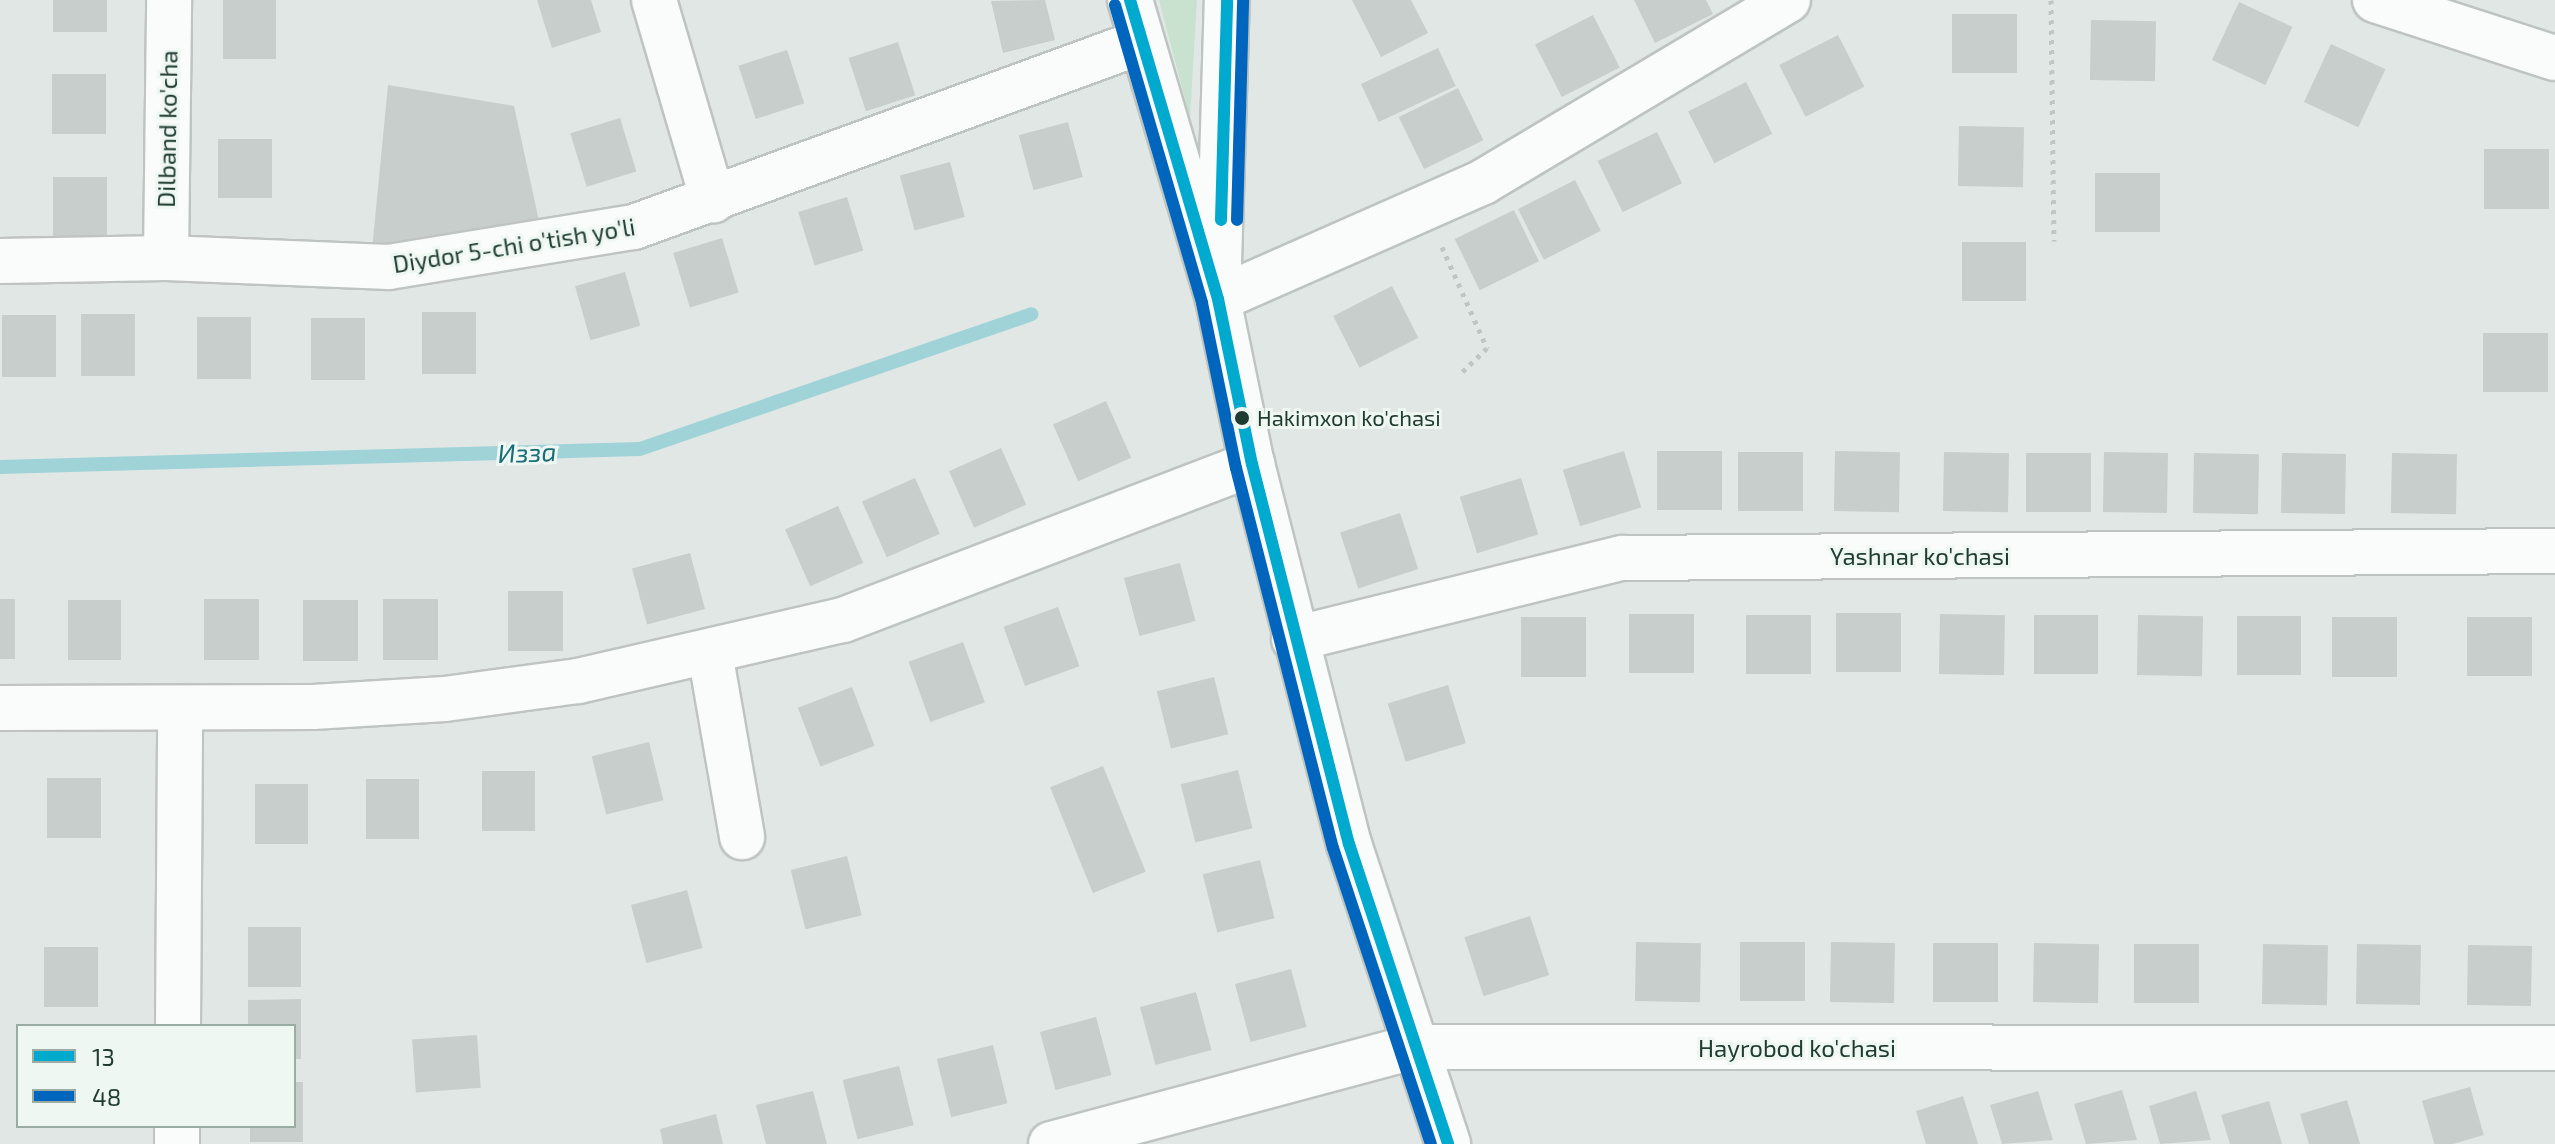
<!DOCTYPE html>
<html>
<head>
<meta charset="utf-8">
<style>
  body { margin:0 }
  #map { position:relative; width:2555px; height:1144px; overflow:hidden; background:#e1e7e4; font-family:"Exo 2",sans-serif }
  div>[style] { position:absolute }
  .green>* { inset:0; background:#c9e2cf }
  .stream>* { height:14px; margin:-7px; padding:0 7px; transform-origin:7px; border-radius:7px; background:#9fd3d8 }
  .building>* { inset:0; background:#c8cecb; transform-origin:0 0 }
  .path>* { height:5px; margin-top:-2.5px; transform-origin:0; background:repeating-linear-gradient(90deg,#bfc7c5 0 4px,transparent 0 10px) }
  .roads { filter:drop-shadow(2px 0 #bec4c1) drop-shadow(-2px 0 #bec4c1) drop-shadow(0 2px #bec4c1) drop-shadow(0 -2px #bec4c1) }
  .minor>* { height:44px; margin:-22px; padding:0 22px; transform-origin:22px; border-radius:22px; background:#fafbfb }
  .bus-1>* { height:12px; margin:-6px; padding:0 6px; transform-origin:6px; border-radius:6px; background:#00a9ce }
  .bus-2>* { height:12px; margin:-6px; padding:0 6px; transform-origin:6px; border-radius:6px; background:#0065bd }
  .dots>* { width:22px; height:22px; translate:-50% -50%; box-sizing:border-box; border:4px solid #eef7f2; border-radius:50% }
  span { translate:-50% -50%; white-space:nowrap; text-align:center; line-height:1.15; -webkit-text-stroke:6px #eef7f2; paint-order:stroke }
  .bus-label { font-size:22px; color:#1f3b32 }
  .left { translate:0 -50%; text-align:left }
  .street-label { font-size:24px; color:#1f3b32 }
  .water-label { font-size:26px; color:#176d78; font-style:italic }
  .legend { position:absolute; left:16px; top:1024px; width:280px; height:104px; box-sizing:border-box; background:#eef7f2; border:2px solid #9baca5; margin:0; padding:10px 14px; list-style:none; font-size:24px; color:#1f3b32 }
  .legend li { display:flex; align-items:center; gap:16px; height:40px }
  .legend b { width:40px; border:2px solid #9baca5 }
</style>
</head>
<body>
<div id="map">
  <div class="green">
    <i style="clip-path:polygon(1159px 0,1197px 0,1190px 118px)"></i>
  </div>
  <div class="stream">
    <i style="left:0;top:467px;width:640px;rotate:-1.61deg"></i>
    <i style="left:640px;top:449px;width:414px;rotate:-19deg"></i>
  </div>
  <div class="building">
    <i style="left:53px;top:0;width:54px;height:32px"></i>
    <i style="left:223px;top:0;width:53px;height:59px"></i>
    <i style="clip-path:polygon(537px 0,591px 0,601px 32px,552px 48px)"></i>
    <i style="clip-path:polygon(1045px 0,1055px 40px,1003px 53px,991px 1px)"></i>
    <i style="clip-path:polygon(1352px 0,1411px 0,1428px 33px,1381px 57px)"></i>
    <i style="clip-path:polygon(1634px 0,1706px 0,1713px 14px,1655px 43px)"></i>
    <i style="left:2239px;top:2px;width:59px;height:64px;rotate:25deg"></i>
    <i style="left:1952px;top:14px;width:65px;height:59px"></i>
    <i style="left:1593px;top:15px;width:59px;height:65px;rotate:63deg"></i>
    <i style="left:2091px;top:20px;width:65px;height:60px;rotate:1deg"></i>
    <i style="left:1838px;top:35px;width:58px;height:66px;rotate:63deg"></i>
    <i style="left:898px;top:42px;width:56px;height:52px;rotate:72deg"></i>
    <i style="left:2331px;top:44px;width:60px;height:64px;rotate:25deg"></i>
    <i style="left:1438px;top:48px;width:42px;height:85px;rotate:65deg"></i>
    <i style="left:787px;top:50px;width:56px;height:51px;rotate:72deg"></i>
    <i style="left:106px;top:74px;width:60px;height:54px;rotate:90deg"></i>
    <i style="left:1746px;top:82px;width:58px;height:65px;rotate:63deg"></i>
    <i style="clip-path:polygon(388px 85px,514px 106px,541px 230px,372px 250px)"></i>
    <i style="left:1458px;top:88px;width:58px;height:66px;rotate:64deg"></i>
    <i style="left:620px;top:118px;width:56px;height:52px;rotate:73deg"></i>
    <i style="left:1068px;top:122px;width:57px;height:51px;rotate:75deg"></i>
    <i style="left:1959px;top:126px;width:65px;height:60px;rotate:1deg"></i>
    <i style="left:1657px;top:132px;width:57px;height:66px;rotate:64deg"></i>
    <i style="left:218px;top:139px;width:54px;height:59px"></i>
    <i style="left:2484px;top:149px;width:65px;height:60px"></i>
    <i style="left:950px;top:162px;width:57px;height:52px;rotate:75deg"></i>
    <i style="left:2095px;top:173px;width:65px;height:59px"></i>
    <i style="left:53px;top:177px;width:54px;height:60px"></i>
    <i style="left:1575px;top:180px;width:57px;height:64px;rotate:63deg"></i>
    <i style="left:847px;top:197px;width:56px;height:51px;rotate:73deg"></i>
    <i style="left:1514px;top:210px;width:57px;height:66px;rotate:64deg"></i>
    <i style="left:722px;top:238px;width:57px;height:51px;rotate:73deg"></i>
    <i style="left:1962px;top:242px;width:64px;height:59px"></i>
    <i style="left:625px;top:272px;width:56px;height:52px;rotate:74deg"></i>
    <i style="left:1392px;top:286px;width:58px;height:66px;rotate:63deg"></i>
    <i style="left:422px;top:312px;width:54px;height:62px"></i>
    <i style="left:81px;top:314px;width:54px;height:62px"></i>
    <i style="left:2px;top:315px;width:54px;height:62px"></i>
    <i style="left:251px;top:317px;width:62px;height:54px;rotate:90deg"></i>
    <i style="left:365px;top:318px;width:62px;height:54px;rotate:90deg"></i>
    <i style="left:2483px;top:333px;width:65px;height:59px"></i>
    <i style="left:1106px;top:401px;width:62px;height:58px;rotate:66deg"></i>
    <i style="left:1001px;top:448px;width:62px;height:57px;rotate:66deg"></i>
    <i style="left:1624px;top:451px;width:59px;height:64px;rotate:73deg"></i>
    <i style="left:1657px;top:451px;width:65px;height:59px"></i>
    <i style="left:1835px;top:451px;width:65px;height:60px;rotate:1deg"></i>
    <i style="left:1738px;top:452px;width:65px;height:59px"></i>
    <i style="left:1944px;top:452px;width:65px;height:59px;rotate:1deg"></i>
    <i style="left:2104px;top:452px;width:64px;height:60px;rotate:1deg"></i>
    <i style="left:2026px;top:453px;width:65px;height:59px"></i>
    <i style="left:2194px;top:453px;width:65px;height:60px;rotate:1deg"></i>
    <i style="left:2282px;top:453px;width:64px;height:60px;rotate:1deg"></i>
    <i style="left:2392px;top:453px;width:65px;height:60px;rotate:1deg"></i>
    <i style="left:915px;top:478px;width:61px;height:58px;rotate:66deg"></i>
    <i style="left:1521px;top:478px;width:59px;height:64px;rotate:73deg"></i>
    <i style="left:838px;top:506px;width:62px;height:58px;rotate:66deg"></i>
    <i style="left:1400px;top:513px;width:59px;height:63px;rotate:72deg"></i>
    <i style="left:690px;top:553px;width:58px;height:60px;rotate:75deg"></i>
    <i style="left:1180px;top:563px;width:60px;height:58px;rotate:75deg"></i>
    <i style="left:508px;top:591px;width:55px;height:60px"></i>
    <i style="left:0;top:599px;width:15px;height:60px"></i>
    <i style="left:259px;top:599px;width:61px;height:55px;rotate:90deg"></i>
    <i style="left:383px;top:599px;width:55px;height:61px"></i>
    <i style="left:68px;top:600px;width:53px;height:60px"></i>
    <i style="left:303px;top:600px;width:55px;height:61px"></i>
    <i style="left:1058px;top:607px;width:63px;height:58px;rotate:70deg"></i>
    <i style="left:1836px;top:613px;width:65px;height:59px"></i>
    <i style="left:1629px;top:614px;width:65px;height:59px"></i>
    <i style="left:1940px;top:614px;width:65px;height:60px;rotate:1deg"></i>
    <i style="left:1746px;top:615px;width:65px;height:59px"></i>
    <i style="left:2034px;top:615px;width:64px;height:59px"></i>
    <i style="left:2138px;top:615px;width:65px;height:60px;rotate:1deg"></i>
    <i style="left:2237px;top:616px;width:64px;height:59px"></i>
    <i style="left:1521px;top:617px;width:65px;height:60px"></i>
    <i style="left:2332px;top:617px;width:65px;height:60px"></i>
    <i style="left:2467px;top:617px;width:65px;height:59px"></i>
    <i style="left:963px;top:642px;width:64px;height:58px;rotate:70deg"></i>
    <i style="left:1214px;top:677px;width:59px;height:59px;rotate:76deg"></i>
    <i style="left:1448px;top:685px;width:61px;height:63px;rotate:73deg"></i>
    <i style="left:852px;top:687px;width:63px;height:58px;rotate:69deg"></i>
    <i style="left:649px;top:742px;width:60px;height:59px;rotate:76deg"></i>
    <i style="left:1103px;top:766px;width:114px;height:57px;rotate:68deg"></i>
    <i style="left:1238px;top:770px;width:60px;height:59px;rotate:76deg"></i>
    <i style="left:535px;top:771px;width:60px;height:53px;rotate:90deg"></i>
    <i style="left:47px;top:778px;width:54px;height:60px"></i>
    <i style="left:366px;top:779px;width:53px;height:60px"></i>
    <i style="left:255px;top:784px;width:53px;height:60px"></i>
    <i style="left:847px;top:856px;width:61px;height:58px;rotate:76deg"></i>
    <i style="left:1260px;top:860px;width:60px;height:59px;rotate:76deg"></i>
    <i style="left:687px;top:890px;width:60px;height:58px;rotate:75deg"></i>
    <i style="left:1530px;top:916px;width:62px;height:69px;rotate:72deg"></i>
    <i style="left:248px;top:927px;width:53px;height:60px"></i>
    <i style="left:1636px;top:942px;width:65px;height:59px;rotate:1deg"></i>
    <i style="left:1740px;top:942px;width:65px;height:59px"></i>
    <i style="left:1831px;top:942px;width:64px;height:60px;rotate:1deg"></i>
    <i style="left:1933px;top:943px;width:65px;height:59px"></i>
    <i style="left:2034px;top:943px;width:65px;height:59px;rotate:1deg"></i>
    <i style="left:2134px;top:944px;width:65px;height:59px"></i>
    <i style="left:2263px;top:944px;width:65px;height:60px;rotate:1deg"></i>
    <i style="left:2357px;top:944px;width:64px;height:60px;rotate:1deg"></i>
    <i style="left:2468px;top:945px;width:64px;height:60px;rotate:1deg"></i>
    <i style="left:98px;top:947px;width:60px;height:54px;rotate:90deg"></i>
    <i style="left:1291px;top:969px;width:60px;height:58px;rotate:75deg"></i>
    <i style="left:1196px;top:992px;width:60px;height:58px;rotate:75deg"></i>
    <i style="clip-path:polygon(301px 999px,301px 1059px,294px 1059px,294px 1026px,248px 1026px,248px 1000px)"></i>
    <i style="left:1096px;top:1017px;width:60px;height:58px;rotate:75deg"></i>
    <i style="left:477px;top:1035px;width:53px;height:65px;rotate:86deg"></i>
    <i style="left:993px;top:1045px;width:60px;height:58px;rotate:76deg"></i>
    <i style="left:899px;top:1066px;width:61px;height:58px;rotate:76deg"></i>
    <i style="clip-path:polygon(294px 1082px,303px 1082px,303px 1142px,250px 1142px,250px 1126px,294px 1126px)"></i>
    <i style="left:2470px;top:1087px;width:50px;height:50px;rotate:74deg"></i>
    <i style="clip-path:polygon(2122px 1090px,2137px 1140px,2086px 1144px,2074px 1104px)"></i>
    <i style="clip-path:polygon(813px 1091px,827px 1144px,766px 1144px,756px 1105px)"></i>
    <i style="clip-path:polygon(2038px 1091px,2053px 1140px,2002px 1144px,1990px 1105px)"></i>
    <i style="clip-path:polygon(2196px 1091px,2211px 1140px,2160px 1144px,2149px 1106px)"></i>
    <i style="clip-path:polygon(1963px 1096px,1978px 1144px,1926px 1144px,1916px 1111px)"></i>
    <i style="clip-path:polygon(2347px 1100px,2360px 1144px,2309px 1144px,2300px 1114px)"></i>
    <i style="clip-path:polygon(2269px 1101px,2282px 1144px,2230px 1144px,2221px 1115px)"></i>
    <i style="clip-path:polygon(716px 1114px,723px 1144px,663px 1144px,660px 1129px)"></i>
  </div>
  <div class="path">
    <i style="left:2051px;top:0;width:241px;rotate:89.3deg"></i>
    <i style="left:1442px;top:247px;width:111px;rotate:66deg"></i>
    <i style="left:1487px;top:348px;width:37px;rotate:136deg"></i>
  </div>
  <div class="roads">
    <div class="minor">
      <i style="left:654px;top:0;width:209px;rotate:73.6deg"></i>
      <i style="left:1130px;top:0;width:312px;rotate:73.6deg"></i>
      <i style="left:1218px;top:299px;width:168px;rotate:78.4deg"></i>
      <i style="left:1252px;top:464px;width:392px;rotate:75.7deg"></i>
      <i style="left:1349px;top:844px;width:316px;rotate:71.7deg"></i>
      <i style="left:2375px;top:0;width:189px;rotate:17.9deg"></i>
      <i style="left:166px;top:258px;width:258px;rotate:-89.3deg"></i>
      <i style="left:0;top:261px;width:166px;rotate:-1deg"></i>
      <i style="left:166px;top:258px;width:223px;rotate:2.3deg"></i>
      <i style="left:389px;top:267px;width:248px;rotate:-9.3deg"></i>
      <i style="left:634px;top:227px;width:540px;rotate:-20.05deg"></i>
      <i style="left:1219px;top:264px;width:264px;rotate:-88.3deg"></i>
      <i style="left:1218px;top:299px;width:290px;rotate:-23.8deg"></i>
      <i style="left:1483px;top:182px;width:355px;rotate:-30.8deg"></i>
      <i style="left:1294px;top:639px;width:338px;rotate:-13.9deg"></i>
      <i style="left:1622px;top:558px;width:933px;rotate:-0.43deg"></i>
      <i style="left:710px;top:653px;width:187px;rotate:80.1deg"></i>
      <i style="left:0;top:708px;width:313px;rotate:-0.2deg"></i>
      <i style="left:313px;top:707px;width:132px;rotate:-3.5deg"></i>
      <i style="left:445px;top:699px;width:134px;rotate:-7.7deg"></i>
      <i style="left:578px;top:681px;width:272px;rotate:-13deg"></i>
      <i style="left:843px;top:620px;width:438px;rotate:-20.9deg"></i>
      <i style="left:178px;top:1026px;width:317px;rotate:-89.6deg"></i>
      <i style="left:177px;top:1144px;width:18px;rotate:-90deg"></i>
      <i style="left:1051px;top:1144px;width:374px;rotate:-15deg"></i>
      <i style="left:1412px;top:1047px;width:1143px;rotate:0.05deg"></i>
    </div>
  </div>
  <div class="bus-1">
    <i style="left:1130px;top:0;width:312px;rotate:73.6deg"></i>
    <i style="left:1218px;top:299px;width:168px;rotate:78.4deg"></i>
    <i style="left:1252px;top:464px;width:392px;rotate:75.7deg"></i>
    <i style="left:1349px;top:844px;width:316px;rotate:71.7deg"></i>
    <i style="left:1221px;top:220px;width:220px;rotate:-88.4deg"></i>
  </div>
  <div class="bus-2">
    <i style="left:1115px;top:5px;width:310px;rotate:73.7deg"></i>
    <i style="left:1202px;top:303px;width:168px;rotate:78.4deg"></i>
    <i style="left:1236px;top:468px;width:392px;rotate:75.7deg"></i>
    <i style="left:1333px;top:848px;width:312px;rotate:71.7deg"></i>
    <i style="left:1237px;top:220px;width:220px;rotate:-88.4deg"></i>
  </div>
  <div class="dots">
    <i style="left:1242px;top:418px;background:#1f3b32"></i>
  </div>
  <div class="bus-label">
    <span class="left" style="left:1257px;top:418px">Hakimxon ko'chasi</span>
  </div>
  <div class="street-label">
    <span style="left:167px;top:129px;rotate:-89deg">Dilband ko'cha</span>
    <span style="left:514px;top:245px;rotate:-9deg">Diydor 5-chi o'tish yo'li</span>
    <span style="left:1920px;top:556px">Yashnar ko'chasi</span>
    <span style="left:1797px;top:1048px">Hayrobod ko'chasi</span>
  </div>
  <div class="water-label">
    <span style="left:527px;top:452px;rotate:-2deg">Изза</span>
  </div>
  <ul class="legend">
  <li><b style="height:10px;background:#00a9ce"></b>13</li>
  <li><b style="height:10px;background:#0065bd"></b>48</li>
  </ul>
</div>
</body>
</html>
